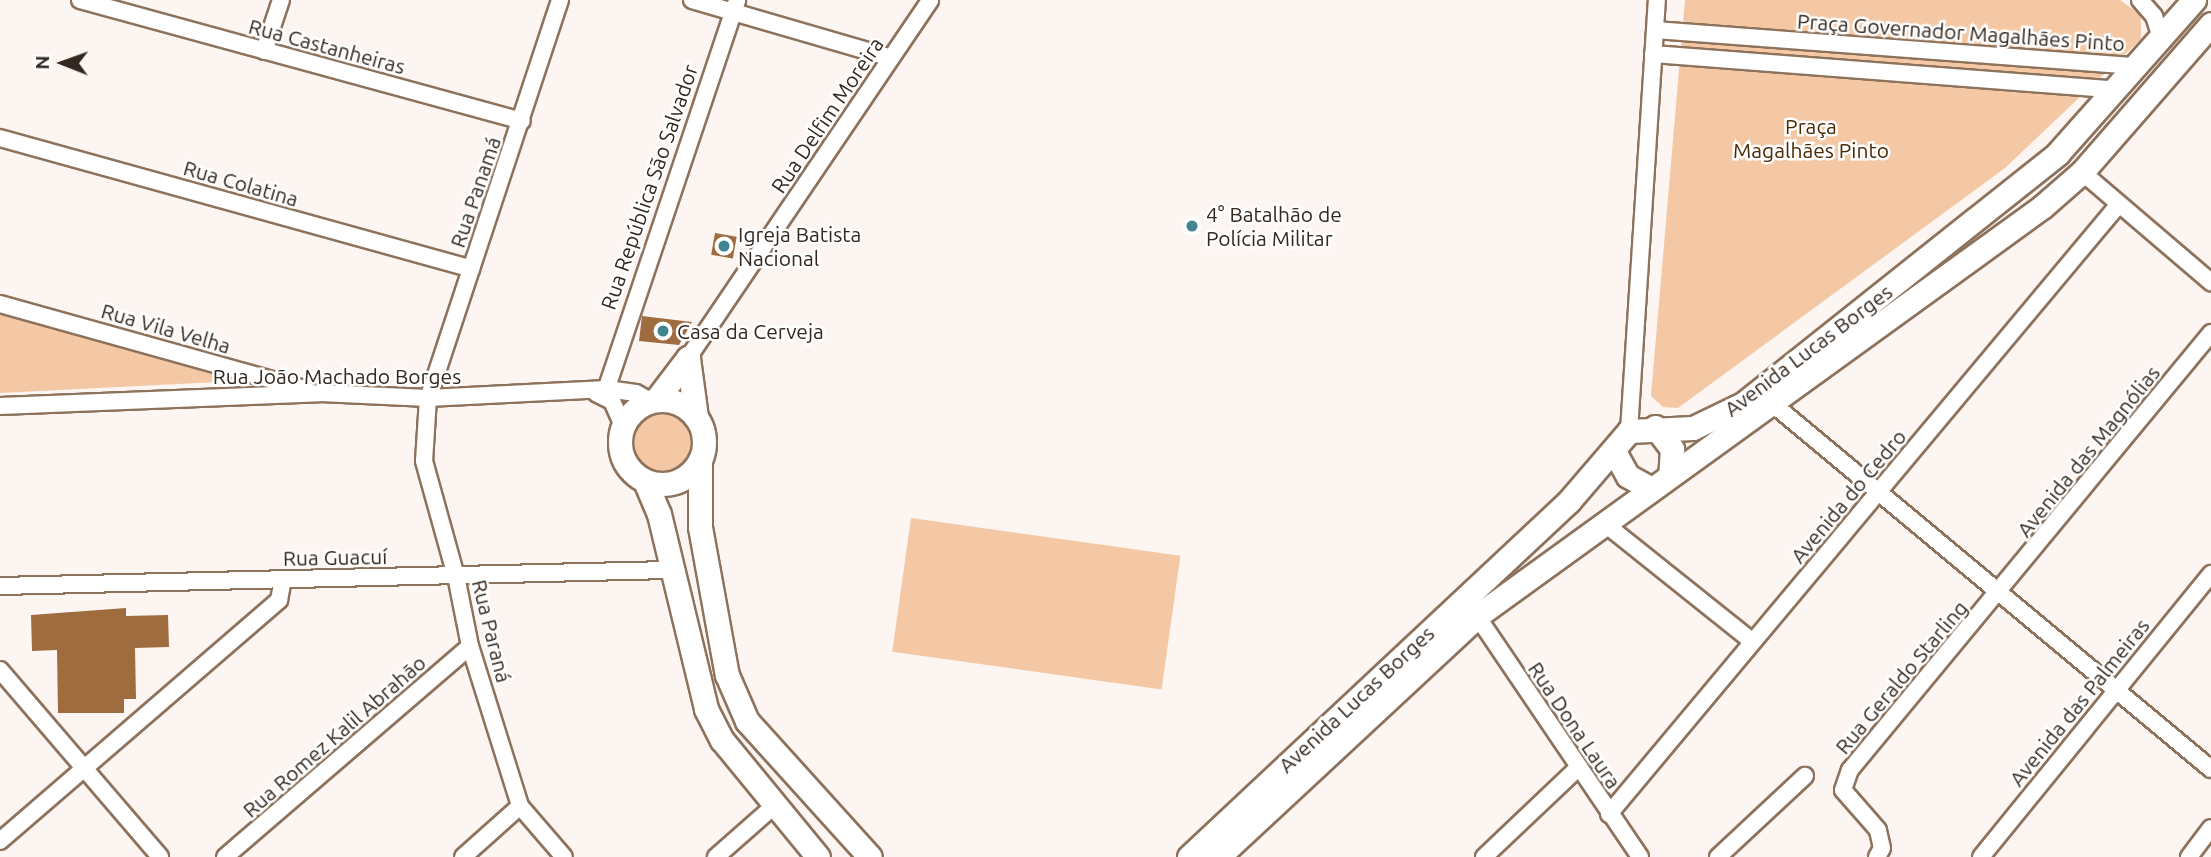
<!DOCTYPE html>
<html>
<head>
<meta charset="utf-8">
<style>
  body { margin:0 }
  #map { position:relative; width:2211px; height:857px; overflow:hidden; background:#fcf5f1; font-family:Ubuntu,sans-serif }
  div>[style] { position:absolute }
  .green>* { inset:0; background:#f4c8a4; transform-origin:0 0 }
  .round { border-radius:50% }
  .building>* { inset:0; background:#9f6c40; transform-origin:0 0 }
  .roads { filter:drop-shadow(2px 0 #8d725c) drop-shadow(-2px 0 #8d725c) drop-shadow(0 2px #8d725c) drop-shadow(0 -2px #8d725c) }
  .street>* { height:16px; margin:-8px; padding:0 8px; transform-origin:8px; border-radius:8px; background:#fff }
  .secondary>* { height:23px; margin:-11.5px; padding:0 11.5px; transform-origin:11.5px; border-radius:11.5px; background:#fff }
  .secondary>.ring { margin:-11.5px; padding:0; box-sizing:content-box; background:none; border:23px solid #fff; border-radius:50% }
  .dots>* { width:19px; height:19px; translate:-50% -50%; box-sizing:border-box; border:4px solid #fff; border-radius:50% }
  span { translate:-50% -50%; white-space:nowrap; text-align:center; line-height:1.15; -webkit-text-stroke:5px #fff; paint-order:stroke }
  .street-label { font-size:21px; color:#33281f }
  .park-label { font-size:21px; color:#4c2803 }
  .poi-label { font-size:21px; color:#33281f }
  .left { translate:0 -50%; text-align:left }
  .north { position:absolute; left:28px; top:28px; width:70px; height:70px; -webkit-text-stroke:5px #fff; paint-order:stroke; rotate:271deg; font-size:19px; font-weight:700; line-height:28px; text-align:center; color:#33281f }
  .north::after { content:''; display:block; margin:auto; width:24px; height:32px; background:#33281f; clip-path:polygon(50% 0,100% 100%,50% 72%,0 100%) }
</style>
</head>
<body>
<div id="map">
  <div class="green">
    <i style="clip-path:polygon(1685px 0,2120px 0,2141px 15px,2141px 39px,2005px 168px,1678px 408px,1663px 407px,1651px 396px)"></i>
    <i style="clip-path:polygon(0 313px,237px 381px,0 393px)"></i>
    <i class="round" style="left:628px;top:407px;width:70px;height:70px"></i>
    <i style="left:911px;top:518px;width:272px;height:135px;rotate:8deg"></i>
  </div>
  <div class="building">
    <i style="left:715px;top:233px;width:22px;height:22px;rotate:10deg"></i>
    <i style="clip-path:polygon(642px 316px,692px 322px,679px 345px,639px 341px)"></i>
    <i style="clip-path:polygon(126px 608px,126px 616px,168px 615px,169px 647px,135px 648px,136px 699px,124px 699px,124px 713px,58px 713px,57px 650px,32px 651px,31px 615px)"></i>
  </div>
  <div class="roads">
    <div class="street">
      <i style="left:80px;top:0;width:458px;rotate:15.3deg"></i>
      <i style="left:560px;top:0;width:419px;rotate:108.3deg"></i>
      <i style="left:428px;top:398px;width:63px;rotate:93.6deg"></i>
      <i style="left:424px;top:461px;width:119px;rotate:74.5deg"></i>
      <i style="left:456px;top:576px;width:71px;rotate:78.7deg"></i>
      <i style="left:470px;top:646px;width:168px;rotate:72.6deg"></i>
      <i style="left:520px;top:806px;width:67px;rotate:49.2deg"></i>
      <i style="left:692px;top:0;width:207px;rotate:16.2deg"></i>
      <i style="left:2140px;top:0;width:21px;rotate:49deg"></i>
      <i style="left:2154px;top:16px;width:23px;rotate:72deg"></i>
      <i style="left:1655px;top:30px;width:485px;rotate:4.3deg"></i>
      <i style="left:264px;top:51px;width:54px;rotate:-71.6deg"></i>
      <i style="left:1653px;top:54px;width:466px;rotate:4.4deg"></i>
      <i style="left:0;top:138px;width:489px;rotate:15.5deg"></i>
      <i style="left:2082px;top:172px;width:170px;rotate:40.5deg"></i>
      <i style="left:0;top:304px;width:317px;rotate:15.6deg"></i>
      <i style="left:688px;top:358px;width:432px;rotate:-55.9deg"></i>
      <i style="left:596px;top:393px;width:18px;rotate:27deg"></i>
      <i style="left:612px;top:401px;width:27px;rotate:66deg"></i>
      <i style="left:604px;top:396px;width:418px;rotate:-71.4deg"></i>
      <i style="left:1773px;top:404px;width:570px;rotate:39.81deg"></i>
      <i style="left:0;top:406px;width:320px;rotate:-2.3deg"></i>
      <i style="left:320px;top:393px;width:108px;rotate:2.7deg"></i>
      <i style="left:428px;top:398px;width:179px;rotate:-2.9deg"></i>
      <i style="left:607px;top:389px;width:29px;rotate:8deg"></i>
      <i style="left:636px;top:393px;width:16px;rotate:30deg"></i>
      <i style="left:1629px;top:431px;width:432px;rotate:-86.3deg"></i>
      <i style="left:1604px;top:523px;width:189px;rotate:38.6deg"></i>
      <i style="left:0;top:586px;width:671px;rotate:-1.37deg"></i>
      <i style="left:1477px;top:616px;width:291px;rotate:55.9deg"></i>
      <i style="left:0;top:670px;width:246px;rotate:49.4deg"></i>
      <i style="left:1609px;top:814px;width:795px;rotate:-50.1deg"></i>
      <i style="left:0;top:841px;width:369px;rotate:-40.8deg"></i>
      <i style="left:279px;top:600px;width:20px;rotate:-79deg"></i>
      <i style="left:225px;top:857px;width:323px;rotate:-40.7deg"></i>
      <i style="left:463px;top:857px;width:76px;rotate:-41.8deg"></i>
      <i style="left:716px;top:857px;width:79px;rotate:-41.4deg"></i>
      <i style="left:1484px;top:857px;width:131px;rotate:-43.5deg"></i>
      <i style="left:1718px;top:857px;width:119px;rotate:-43deg"></i>
      <i style="left:1877px;top:857px;width:10px;rotate:-61deg"></i>
      <i style="left:1882px;top:848px;width:18px;rotate:-103deg"></i>
      <i style="left:1878px;top:830px;width:53px;rotate:-131.2deg"></i>
      <i style="left:1843px;top:790px;width:21px;rotate:-71deg"></i>
      <i style="left:1850px;top:770px;width:567px;rotate:-50.44deg"></i>
      <i style="left:1981px;top:857px;width:365px;rotate:-50.9deg"></i>
      <i style="left:2189px;top:857px;width:36px;rotate:-53deg"></i>
    </div>
    <div class="secondary">
      <i style="left:688px;top:358px;width:60px;rotate:82.3deg"></i>
      <i style="left:656px;top:400px;width:53px;rotate:-52.7deg"></i>
      <i class="ring" style="left:620px;top:400px;width:61px;height:61px"></i>
      <i style="left:1655px;top:427px;width:28px;rotate:52deg"></i>
      <i style="left:1672px;top:449px;width:26px;rotate:94deg"></i>
      <i style="left:1615px;top:453px;width:26px;rotate:61deg"></i>
      <i style="left:1628px;top:476px;width:26px;rotate:29deg"></i>
      <i style="left:700px;top:460px;width:67px;rotate:90deg"></i>
      <i style="left:700px;top:527px;width:150px;rotate:79.7deg"></i>
      <i style="left:727px;top:675px;width:50px;rotate:66.5deg"></i>
      <i style="left:747px;top:721px;width:183px;rotate:47.9deg"></i>
      <i style="left:645px;top:481px;width:36px;rotate:67deg"></i>
      <i style="left:659px;top:514px;width:201px;rotate:76.4deg"></i>
      <i style="left:706px;top:709px;width:35px;rotate:63deg"></i>
      <i style="left:722px;top:740px;width:151px;rotate:50.6deg"></i>
      <i style="left:1189px;top:857px;width:521px;rotate:-43.13deg"></i>
      <i style="left:1569px;top:501px;width:92px;rotate:-49.4deg"></i>
      <i style="left:1629px;top:431px;width:64px;rotate:-2.7deg"></i>
      <i style="left:1693px;top:428px;width:55px;rotate:-25.6deg"></i>
      <i style="left:1743px;top:404px;width:403px;rotate:-38.5deg"></i>
      <i style="left:2058px;top:153px;width:205px;rotate:-48.4deg"></i>
      <i style="left:1218px;top:857px;width:354px;rotate:-42.9deg"></i>
      <i style="left:1477px;top:616px;width:697px;rotate:-35.9deg"></i>
      <i style="left:2042px;top:207px;width:53px;rotate:-41.2deg"></i>
      <i style="left:2082px;top:172px;width:196px;rotate:-48.9deg"></i>
    </div>
  </div>
  <div class="dots">
    <i style="left:1192px;top:226px;background:#408591"></i>
    <i style="left:724px;top:246px;background:#408591"></i>
    <i style="left:663px;top:331px;background:#408591"></i>
  </div>
  <div class="street-label">
    <span style="left:1961px;top:32px;rotate:4deg">Praça Governador Magalhães Pinto</span>
    <span style="left:327px;top:46px;rotate:15deg">Rua Castanheiras</span>
    <span style="left:827px;top:115px;rotate:-56deg">Rua Delfim Moreira</span>
    <span style="left:241px;top:183px;rotate:16deg">Rua Colatina</span>
    <span style="left:649px;top:187px;rotate:-71deg">Rua República São Salvador</span>
    <span style="left:475px;top:192px;rotate:-71deg">Rua Panamá</span>
    <span style="left:166px;top:328px;rotate:16deg">Rua Vila Velha</span>
    <span style="left:1808px;top:350px;rotate:-37deg">Avenida Lucas Borges</span>
    <span style="left:337px;top:376px">Rua João Machado Borges</span>
    <span style="left:2088px;top:451px;rotate:-51deg">Avenida das Magnólias</span>
    <span style="left:1848px;top:496px;rotate:-50deg">Avenida do Cedro</span>
    <span style="left:335px;top:557px;rotate:-1deg">Rua Guacuí</span>
    <span style="left:492px;top:631px;rotate:76deg">Rua Paraná</span>
    <span style="left:1901px;top:677px;rotate:-50deg">Rua Geraldo Starling</span>
    <span style="left:1356px;top:699px;rotate:-43deg">Avenida Lucas Borges</span>
    <span style="left:2079px;top:702px;rotate:-51deg">Avenida das Palmeiras</span>
    <span style="left:1575px;top:725px;rotate:56deg">Rua Dona Laura</span>
    <span style="left:334px;top:736px;rotate:-41deg">Rua Romez Kalil Abrahão</span>
  </div>
  <div class="park-label">
    <span style="left:1811px;top:138px">Praça<br>Magalhães Pinto</span>
  </div>
  <div class="poi-label">
    <span class="left" style="left:1206px;top:226px">4° Batalhão de<br>Polícia Militar</span>
    <span class="left" style="left:738px;top:246px">Igreja Batista<br>Nacional</span>
    <span class="left" style="left:677px;top:331px">Casa da Cerveja</span>
  </div>
  <div class="north">N</div>
</div>
</body>
</html>
